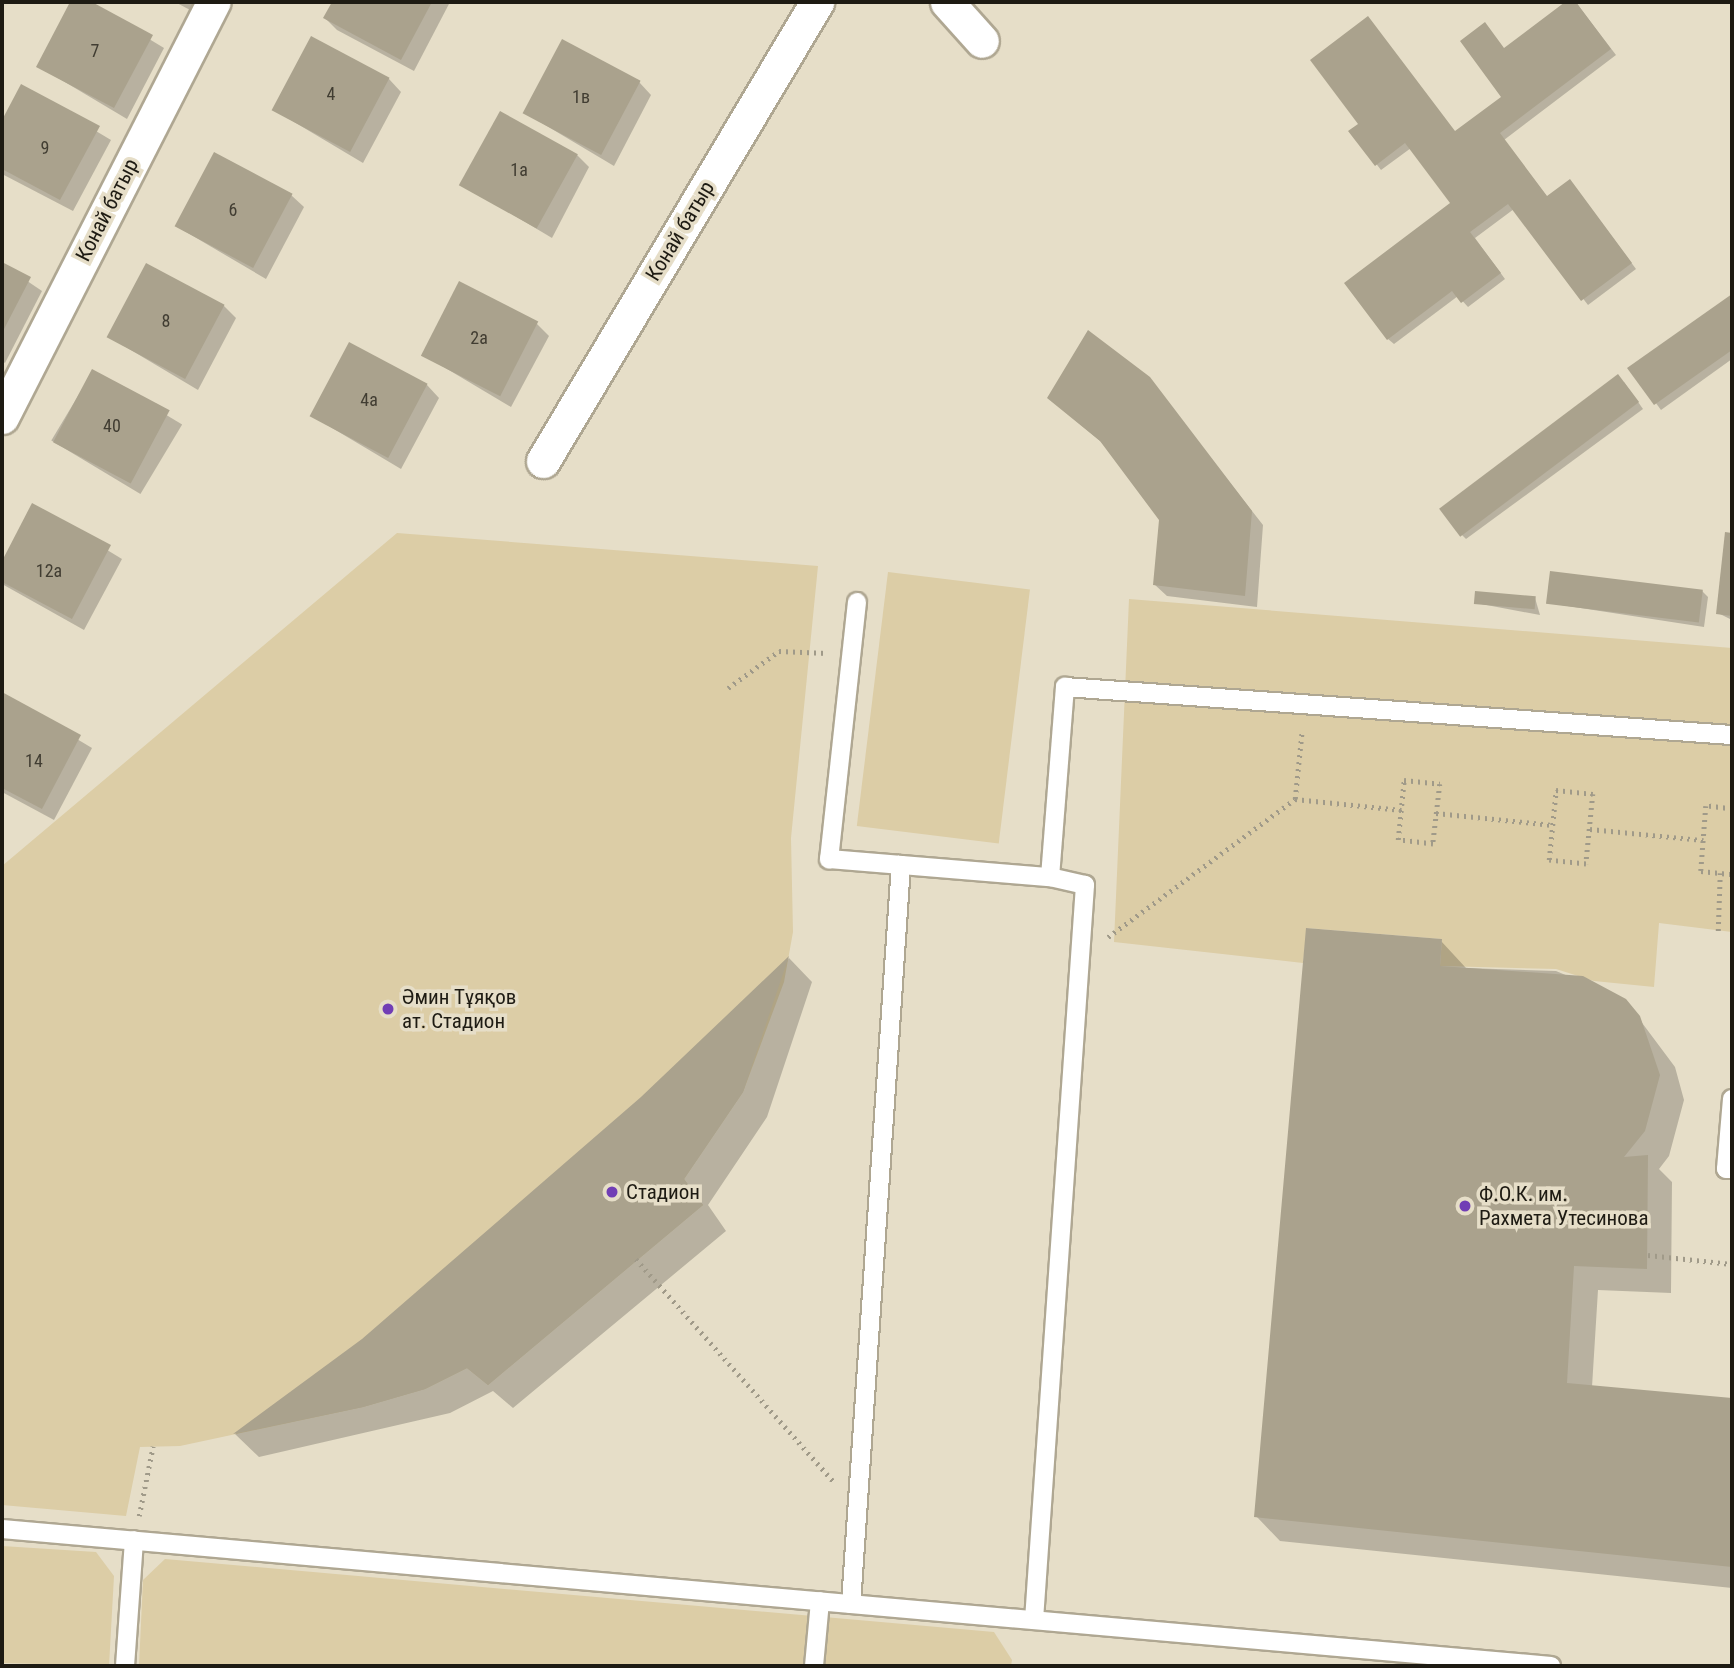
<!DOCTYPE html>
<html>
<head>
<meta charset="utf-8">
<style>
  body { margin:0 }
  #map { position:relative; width:1734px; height:1668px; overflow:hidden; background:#e6dec8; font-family:"Roboto Condensed",sans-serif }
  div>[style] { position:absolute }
  .green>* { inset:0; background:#dccda6; transform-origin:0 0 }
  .shadow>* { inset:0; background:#0003; transform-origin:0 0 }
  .building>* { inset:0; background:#aaa28d; transform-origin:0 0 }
  .path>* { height:4.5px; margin-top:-2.25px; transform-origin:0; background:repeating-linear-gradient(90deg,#a09a89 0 2px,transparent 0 7px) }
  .roads { filter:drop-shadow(2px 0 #afa792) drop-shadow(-2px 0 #afa792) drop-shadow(0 2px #afa792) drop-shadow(0 -2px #afa792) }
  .lane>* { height:18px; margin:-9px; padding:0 9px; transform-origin:9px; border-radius:9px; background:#fff }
  .street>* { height:33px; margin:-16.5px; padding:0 16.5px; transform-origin:16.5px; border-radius:16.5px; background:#fff }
  .dots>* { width:19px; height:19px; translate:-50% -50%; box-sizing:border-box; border:4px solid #e6dec8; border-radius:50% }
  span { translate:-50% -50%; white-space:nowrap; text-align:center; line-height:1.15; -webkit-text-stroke:7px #e6dec8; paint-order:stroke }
  .number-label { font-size:18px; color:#413d32 }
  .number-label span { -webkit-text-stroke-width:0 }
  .street-label { font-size:21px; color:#1e1b13 }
  .poi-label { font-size:21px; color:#1e1b13 }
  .left { translate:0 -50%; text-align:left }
  .frame { position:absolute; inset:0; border:4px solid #1e1b13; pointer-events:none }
</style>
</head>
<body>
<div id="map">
  <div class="green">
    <i style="clip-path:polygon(397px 533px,818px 566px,791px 838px,793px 932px,784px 982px,743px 1092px,684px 1179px,703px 1205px,488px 1385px,467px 1368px,425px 1389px,363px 1407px,180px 1446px,140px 1447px,126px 1516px,2px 1505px,2px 866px)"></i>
    <i style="left:888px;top:572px;width:143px;height:256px;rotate:7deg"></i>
    <i style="clip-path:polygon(1129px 599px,1732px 648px,1732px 932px,1659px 923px,1654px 987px,1594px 981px,1556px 969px,1440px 966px,1442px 939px,1307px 928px,1303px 963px,1114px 942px)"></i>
    <i style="clip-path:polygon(2px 1546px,96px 1552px,114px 1576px,109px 1666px,2px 1663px)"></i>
    <i style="clip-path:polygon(165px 1559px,994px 1632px,1012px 1660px,1011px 1666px,139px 1666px,143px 1580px)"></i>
  </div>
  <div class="shadow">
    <i style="clip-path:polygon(72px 2px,88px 2px,164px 48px,127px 119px,38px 66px)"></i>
    <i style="clip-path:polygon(175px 2px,197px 2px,192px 11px)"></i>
    <i style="clip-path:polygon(333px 2px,450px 2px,414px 71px,337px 30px,325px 18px)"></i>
    <i style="clip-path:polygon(1568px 2px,1577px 4px,1616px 55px,1504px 140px,1548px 198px,1575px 187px,1636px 269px,1588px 305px,1514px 209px,1475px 238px,1505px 279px,1468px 307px,1458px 296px,1394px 344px,1388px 339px,1452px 203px,1411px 148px,1381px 170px,1351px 131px,1456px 133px,1504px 97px,1505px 49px)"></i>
    <i style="clip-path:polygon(389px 79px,401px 92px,363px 163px,274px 110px)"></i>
    <i style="clip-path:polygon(639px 82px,651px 95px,614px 166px,525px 113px)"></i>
    <i style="clip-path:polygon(22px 87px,111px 140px,73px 211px,2px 174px,2px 124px)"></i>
    <i style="clip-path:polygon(577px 155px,589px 167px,552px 238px,463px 185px)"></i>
    <i style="clip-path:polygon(291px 195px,304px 207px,266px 279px,176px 226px)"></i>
    <i style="clip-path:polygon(2px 264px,42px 291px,5px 363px,2px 361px)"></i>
    <i style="clip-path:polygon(1732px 296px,1732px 359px,1661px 410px,1630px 368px)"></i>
    <i style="clip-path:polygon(224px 306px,236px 318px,198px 390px,109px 337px)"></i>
    <i style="clip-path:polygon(537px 324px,549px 336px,511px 407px,422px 354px)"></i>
    <i style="left:93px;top:371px;width:104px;height:81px;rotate:31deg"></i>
    <i style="clip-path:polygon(1148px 378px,1263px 525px,1257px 607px,1167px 596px,1154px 584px,1161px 519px,1106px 446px,1049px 398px)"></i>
    <i style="clip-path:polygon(1624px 382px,1643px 409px,1466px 539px,1460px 533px)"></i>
    <i style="clip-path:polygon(427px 385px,439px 398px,401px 469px,312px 416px)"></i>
    <i style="clip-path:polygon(33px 505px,122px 559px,84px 630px,2px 584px,2px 564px)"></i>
    <i style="clip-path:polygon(1727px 534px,1732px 535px,1732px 620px,1718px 613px)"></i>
    <i style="clip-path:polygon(1702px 591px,1708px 597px,1704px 627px,1548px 603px)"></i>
    <i style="clip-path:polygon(1535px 598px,1540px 615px,1476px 603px)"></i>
    <i style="clip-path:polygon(3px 695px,92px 748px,54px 820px,2px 792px)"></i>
    <i style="clip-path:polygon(1441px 941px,1466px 968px,1556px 971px,1625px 1000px,1675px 1067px,1684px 1100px,1669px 1156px,1659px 1169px,1672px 1182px,1671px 1293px,1598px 1290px,1592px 1387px,1732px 1403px,1732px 1588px,1280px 1541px,1256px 1516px)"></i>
    <i style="clip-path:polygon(789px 958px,812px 982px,767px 1117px,708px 1205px,726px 1231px,513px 1408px,493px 1391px,450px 1413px,259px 1457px,235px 1434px,363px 1340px,642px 1098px)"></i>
  </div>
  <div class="building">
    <i style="clip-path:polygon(70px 2px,92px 2px,153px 35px,114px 108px,36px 67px)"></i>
    <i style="clip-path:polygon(332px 2px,432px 2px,401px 60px,323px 18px)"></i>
    <i style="clip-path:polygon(1565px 2px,1576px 2px,1611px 49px,1500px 133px,1547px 196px,1570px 179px,1632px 263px,1581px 301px,1508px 204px,1470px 232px,1501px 273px,1461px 303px,1452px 291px,1387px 340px,1344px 283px,1450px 203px,1405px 143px,1375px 166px,1348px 131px,1358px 124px,1310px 60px,1368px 16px,1455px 131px,1501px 97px,1460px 41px,1485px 22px,1504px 48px)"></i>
    <i style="left:311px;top:36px;width:89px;height:84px;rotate:28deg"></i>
    <i style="left:562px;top:39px;width:89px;height:84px;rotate:28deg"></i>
    <i style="clip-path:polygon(21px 84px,100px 126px,60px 200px,2px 169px,2px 120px)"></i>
    <i style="left:500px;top:111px;width:89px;height:85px;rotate:29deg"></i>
    <i style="left:214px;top:152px;width:89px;height:84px;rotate:28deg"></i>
    <i style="clip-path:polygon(2px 262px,31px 277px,2px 333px)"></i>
    <i style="left:146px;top:263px;width:89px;height:84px;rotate:28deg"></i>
    <i style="left:459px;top:281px;width:89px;height:84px;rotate:27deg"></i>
    <i style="clip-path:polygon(1732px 294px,1732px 350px,1654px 405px,1627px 368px)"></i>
    <i style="clip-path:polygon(1088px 330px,1150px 377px,1252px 511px,1245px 596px,1153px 585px,1159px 520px,1100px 441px,1047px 398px)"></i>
    <i style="left:349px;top:342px;width:89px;height:84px;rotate:28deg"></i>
    <i style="left:92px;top:369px;width:88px;height:83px;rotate:28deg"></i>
    <i style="left:1618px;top:374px;width:35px;height:224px;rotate:53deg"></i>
    <i style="clip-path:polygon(32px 503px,111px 545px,72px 619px,2px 582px,2px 561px)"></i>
    <i style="clip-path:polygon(1725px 532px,1732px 533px,1732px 616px,1716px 614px)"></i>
    <i style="left:1550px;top:571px;width:154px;height:33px;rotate:7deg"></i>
    <i style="left:1475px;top:591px;width:61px;height:13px;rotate:5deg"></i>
    <i style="clip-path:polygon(2px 692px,81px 735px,42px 809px,2px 788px)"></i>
    <i style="clip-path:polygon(1306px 928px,1442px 939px,1440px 966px,1583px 976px,1626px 999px,1640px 1016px,1660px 1075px,1645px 1131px,1624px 1157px,1648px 1155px,1647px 1269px,1574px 1266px,1567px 1383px,1732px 1398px,1732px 1567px,1254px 1517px)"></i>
    <i style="clip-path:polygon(789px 956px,743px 1092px,684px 1179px,703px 1205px,488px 1385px,467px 1368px,425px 1389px,363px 1407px,233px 1434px,362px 1339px,641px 1097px)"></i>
  </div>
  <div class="path">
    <i style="left:728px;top:688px;width:63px;rotate:-36deg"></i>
    <i style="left:779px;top:651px;width:48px;rotate:2.4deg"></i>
    <i style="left:1404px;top:780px;width:36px;rotate:6deg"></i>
    <i style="left:1440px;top:784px;width:60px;rotate:96.7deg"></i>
    <i style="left:1433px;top:844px;width:35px;rotate:-173deg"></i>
    <i style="left:1398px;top:840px;width:60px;rotate:-84.3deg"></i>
    <i style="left:1556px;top:790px;width:37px;rotate:6deg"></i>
    <i style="left:1593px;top:794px;width:70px;rotate:95.7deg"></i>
    <i style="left:1586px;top:864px;width:37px;rotate:-174deg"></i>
    <i style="left:1549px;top:860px;width:70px;rotate:-84.3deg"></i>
    <i style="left:1295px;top:799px;width:69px;rotate:-84.2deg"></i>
    <i style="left:1732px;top:809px;width:26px;rotate:-173deg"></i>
    <i style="left:1706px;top:806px;width:65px;rotate:94.4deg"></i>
    <i style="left:1701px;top:871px;width:31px;rotate:6deg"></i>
    <i style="left:1436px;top:813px;width:117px;rotate:5.9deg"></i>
    <i style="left:1590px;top:829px;width:114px;rotate:5.6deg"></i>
    <i style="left:1718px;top:931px;width:58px;rotate:-88deg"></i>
    <i style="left:1108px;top:937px;width:232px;rotate:-36.4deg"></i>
    <i style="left:1295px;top:799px;width:107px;rotate:5.9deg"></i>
    <i style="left:1648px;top:1255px;width:84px;rotate:6.1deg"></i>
    <i style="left:636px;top:1259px;width:297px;rotate:48.4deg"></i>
    <i style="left:139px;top:1516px;width:71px;rotate:-78.7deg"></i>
  </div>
  <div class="roads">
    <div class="lane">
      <i style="left:857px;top:602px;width:259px;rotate:96.2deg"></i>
      <i style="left:829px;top:859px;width:222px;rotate:4.7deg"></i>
      <i style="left:1050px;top:877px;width:191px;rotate:-85.5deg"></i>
      <i style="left:1065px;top:687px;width:669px;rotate:4.12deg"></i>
      <i style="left:1732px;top:1099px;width:70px;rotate:94.9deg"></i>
      <i style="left:1726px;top:1169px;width:6px"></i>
      <i style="left:2px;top:1529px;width:1555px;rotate:5.05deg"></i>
      <i style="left:851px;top:1604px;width:741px;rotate:-86.13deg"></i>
      <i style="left:1034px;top:1620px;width:737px;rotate:-86.03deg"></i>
      <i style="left:1085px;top:885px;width:36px;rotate:-167deg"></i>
      <i style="left:125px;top:1666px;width:126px;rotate:-85.9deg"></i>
      <i style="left:814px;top:1666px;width:65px;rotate:-84.7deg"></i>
    </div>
    <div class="street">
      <i style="left:947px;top:2px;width:52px;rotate:48.1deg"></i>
      <i style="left:2px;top:417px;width:466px;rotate:-63deg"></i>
      <i style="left:543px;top:461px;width:535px;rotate:-59.16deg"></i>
    </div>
  </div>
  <div class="dots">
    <i style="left:388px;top:1009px;background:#713eb5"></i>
    <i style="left:612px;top:1192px;background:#713eb5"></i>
    <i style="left:1465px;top:1206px;background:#713eb5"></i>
  </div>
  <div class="number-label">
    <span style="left:95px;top:51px">7</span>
    <span style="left:331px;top:94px">4</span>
    <span style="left:581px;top:97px">1в</span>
    <span style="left:45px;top:148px">9</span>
    <span style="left:519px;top:170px">1а</span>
    <span style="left:233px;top:210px">6</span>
    <span style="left:166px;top:321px">8</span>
    <span style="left:479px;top:338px">2а</span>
    <span style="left:369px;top:400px">4а</span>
    <span style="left:112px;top:426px">40</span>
    <span style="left:49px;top:571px">12а</span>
    <span style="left:34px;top:761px">14</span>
  </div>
  <div class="street-label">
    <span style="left:107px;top:210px;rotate:-63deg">Конай батыр</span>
    <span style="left:680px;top:231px;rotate:-59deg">Конай батыр</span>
  </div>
  <div class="poi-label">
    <span class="left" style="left:402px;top:1009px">Әмин Тұяқов<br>ат. Стадион</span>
    <span class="left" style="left:626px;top:1192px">Стадион</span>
    <span class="left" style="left:1479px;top:1206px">Ф.О.К. им.<br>Рахмета Утесинова</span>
  </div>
  <div class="frame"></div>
</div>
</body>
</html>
